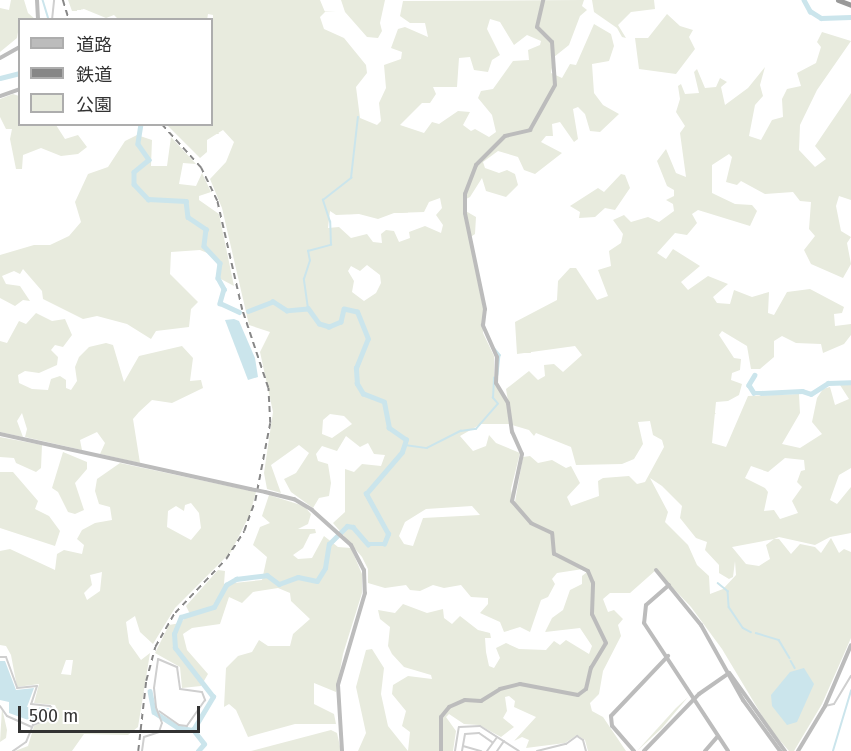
<!DOCTYPE html>
<html>
<head>
<meta charset="utf-8">
<style>
  body { margin:0 }
  #map { position:relative; width:851px; height:751px; overflow:hidden; background:#fff; font-family:"Fira Sans","Noto Sans JP",sans-serif }
  div>[style] { position:absolute }
  .green>* { inset:0; background:#e8ebde }
  .water>* { inset:0; background:#cbe5ec }
  .stream>* { height:1.5px; margin:-0.75px; padding:0 0.75px; transform-origin:0.75px; border-radius:0.75px; background:#cbe5ec }
  .river>* { height:4.5px; margin:-2.25px; padding:0 2.25px; transform-origin:2.25px; border-radius:2.25px; background:#cbe5ec }
  .street>* { height:2px; margin:-1px; padding:0 1px; transform-origin:1px; border-radius:1px; background:#cfcfcf }
  .secondary>* { height:4px; margin:-2px; padding:0 2px; transform-origin:2px; border-radius:2px; background:#bcbcbc }
  .highway>* { height:5px; margin:-2.5px; padding:0 2.5px; transform-origin:2.5px; border-radius:2.5px; background:#999 }
  .rail>* { height:1.5px; margin-top:-0.75px; transform-origin:0; background:repeating-linear-gradient(90deg,#878787 0 6px,transparent 0 10.5px) }
  .secondary-bridge>* { height:4px; margin:-2px; padding:0 2px; transform-origin:2px; border-radius:2px; background:#bcbcbc }
  span { translate:-50% -50%; white-space:nowrap; text-align:center; line-height:1.15; -webkit-text-stroke:6px #fff; paint-order:stroke }
  .legend { position:absolute; left:18px; top:18px; width:195px; height:108px; box-sizing:border-box; background:#fff; border:2px solid #adadad; margin:0; padding:8px 10px; list-style:none; font-size:18px; color:#323232 }
  .legend li { display:flex; align-items:center; gap:12px; height:30px }
  .legend b { width:30px; border:2px solid #adadad }
  .scale { position:absolute; left:18px; top:706px; width:182px; height:27px; box-sizing:border-box; border:3px solid #323232; border-top:0; padding-left:8px; font-size:18px; line-height:21px; white-space:nowrap; color:#323232; -webkit-text-stroke:4px #fff; paint-order:stroke }
</style>
</head>
<body>
<div id="map">
  <div class="green">
    <i style="clip-path:polygon(11px 0,24px 0,28px 13px,35px 19px,20px 20px,17px 38px,0 52px,0 8px,9px 10px)"></i>
    <i style="clip-path:polygon(evenodd,68px 0,320px 0,325px 12px,320px 17px,324px 29px,344px 38px,366px 65px,367px 73px,356px 87px,360px 118px,377px 125px,381px 121px,379px 103px,386px 88px,384px 65px,401px 59px,402px 52px,391px 48px,398px 29px,405px 27px,428px 37px,425px 23px,410px 23px,400px 16px,403px 1px,584px 0,582px 6px,587px 10px,580px 16px,569px 45px,554px 57px,551px 73px,562px 78px,570px 64px,576px 65px,594px 24px,611px 34px,614px 46px,609px 61px,592px 64px,594px 93px,603px 105px,619px 114px,600px 132px,590px 131px,585px 114px,578px 107px,573px 109px,578px 139px,574px 142px,560px 122px,552px 124px,553px 136px,546px 136px,541px 142px,562px 153px,535px 174px,524px 170px,518px 157px,498px 151px,483px 162px,485px 168px,499px 173px,507px 170px,515px 174px,518px 185px,506px 197px,486px 191px,482px 178px,470px 197px,464px 200px,464px 210px,476px 217px,475px 234px,469px 238px,483px 307px,483px 333px,494px 356px,494px 380px,508px 405px,509px 424px,481px 424px,460px 436px,473px 451px,486px 446px,489px 435px,496px 443px,520px 453px,511px 489px,514px 507px,523px 457px,530px 456px,538px 463px,552px 460px,566px 468px,571px 466px,580px 483px,567px 497px,571px 506px,599px 496px,598px 481px,603px 478px,629px 476px,637px 484px,645px 482px,664px 447px,662px 440px,653px 435px,650px 421px,638px 422px,643px 444px,634px 459px,622px 464px,576px 465px,571px 447px,536px 433px,534px 436px,529px 430px,512px 425px,506px 389px,529px 371px,538px 380px,545px 376px,544px 365px,554px 364px,563px 372px,582px 355px,575px 346px,517px 354px,515px 322px,557px 300px,558px 281px,570px 268px,576px 268px,597px 300px,608px 296px,598px 270px,611px 266px,609px 251px,621px 243px,623px 234px,613px 220px,624px 215px,631px 222px,648px 217px,659px 222px,674px 211px,673px 204px,666px 200px,674px 196px,674px 190px,667px 186px,657px 161px,666px 149px,676px 173px,686px 177px,680px 133px,685px 126px,676px 112px,680px 99px,678px 86px,681px 84px,685px 94px,699px 93px,694px 72px,697px 69px,705px 88px,716px 87px,720px 78px,727px 82px,721px 87px,725px 105px,748px 88px,765px 67px,760px 85px,763px 96px,755px 105px,749px 136px,761px 140px,772px 120px,783px 117px,782px 99px,787px 89px,801px 86px,797px 73px,816px 63px,821px 47px,817px 42px,822px 32px,851px 41px,817px 90px,800px 125px,799px 150px,815px 167px,826px 159px,815px 146px,851px 93px,851px 200px,839px 196px,836px 206px,841px 231px,851px 237px,847px 243px,851px 264px,843px 278px,811px 264px,804px 250px,815px 236px,809px 229px,811px 202px,800px 201px,793px 192px,765px 194px,741px 181px,737px 185px,726px 182px,732px 157px,729px 154px,712px 165px,712px 193px,735px 204px,752px 205px,757px 211px,750px 226px,698px 210px,692px 214px,697px 223px,687px 235px,675px 233px,657px 253px,666px 259px,673px 249px,700px 266px,681px 282px,688px 290px,708px 276px,728px 284px,713px 297px,717px 303px,730px 304px,734px 290px,752px 297px,769px 292px,768px 313px,774px 315px,787px 292px,810px 289px,844px 307px,842px 313px,834px 314px,835px 326px,851px 324px,851px 335px,844px 344px,823px 353px,821px 344px,796px 343px,782px 336px,774px 341px,774px 357px,760px 369px,751px 369px,747px 346px,722px 331px,719px 335px,734px 358px,741px 359px,740px 370px,732px 373px,731px 380px,742px 384px,739px 395px,728px 401px,716px 402px,712px 443px,726px 447px,748px 396px,799px 394px,800px 413px,782px 444px,800px 448px,822px 434px,812px 422px,817px 398px,823px 389px,830px 387px,835px 405px,849px 399px,840px 385px,851px 384px,851px 468px,839px 475px,830px 500px,837px 504px,851px 487px,851px 533px,830px 537px,815px 545px,779px 537px,774px 539px,779px 539px,791px 554px,800px 544px,815px 547px,821px 553px,831px 538px,839px 553px,844px 549px,851px 552px,851px 638px,822px 704px,794px 751px,789px 751px,770px 729px,722px 649px,691px 607px,656px 570px,630px 593px,610px 593px,603px 599px,608px 612px,614px 610px,623px 619px,618px 625px,621px 636px,603px 671px,599px 694px,590px 703px,592px 711px,603px 717px,626px 751px,588px 751px,585px 740px,577px 735px,565px 743px,526px 748px,529px 740px,522px 737px,514px 741px,536px 717px,514px 707px,515px 701px,509px 696px,505px 697px,507px 711px,503px 718px,514px 727px,501px 737px,479px 725px,464px 724px,449px 714px,446px 717px,456px 731px,453px 751px,408px 751px,410px 732px,402px 726px,406px 711px,392px 694px,393px 685px,408px 676px,432px 679px,431px 675px,404px 667px,392px 654px,388px 646px,390px 627px,380px 619px,378px 610px,395px 613px,403px 604px,427px 613px,443px 609px,444px 618px,452px 624px,460px 616px,478px 630px,490px 633px,491px 638px,485px 638px,486px 652px,489px 666px,494px 668px,500px 658px,496px 648px,506px 643px,519px 649px,546px 650px,554px 641px,560px 645px,566px 640px,589px 654px,592px 646px,580px 628px,545px 632px,552px 618px,563px 610px,570px 590px,582px 584px,582px 576px,587px 572px,583px 569px,557px 573px,552px 579px,555px 584px,548px 597px,541px 600px,530px 632px,520px 627px,504px 632px,500px 622px,480px 613px,488px 604px,488px 598px,471px 597px,461px 585px,444px 588px,433px 585px,420px 591px,410px 590px,406px 585px,385px 588px,368px 583px,368px 569px,362px 557px,333px 523px,345px 512px,345px 469px,354px 472px,362px 464px,381px 466px,385px 455px,374px 454px,368px 443px,360px 447px,346px 436px,337px 451px,322px 446px,316px 454px,318px 461px,328px 464px,331px 483px,329px 496px,319px 498px,313px 508px,291px 492px,284px 479px,296px 473px,309px 453px,299px 445px,271px 465px,281px 493px,267px 489px,264px 473px,273px 412px,260px 352px,270px 332px,249px 325px,222px 208px,210px 179px,226px 162px,234px 142px,223px 130px,207px 140px,207px 152px,200px 158px,167px 125px,212px 124px,213px 15px,208px 14px,207px 20px,119px 20px,114px 15px,106px 18px,84px 9px,72px 11px,68px 0,490px 19px,500px 22px,514px 45px,527px 35px,541px 41px,540px 45px,528px 50px,529px 60px,513px 61px,493px 89px,481px 91px,478px 98px,492px 115px,496px 132px,489px 137px,475px 129px,471px 131px,463px 125px,470px 112px,458px 111px,439px 124px,432px 122px,424px 133px,400px 125px,422px 103px,430px 103px,436px 94px,433px 87px,457px 87px,459px 58px,470px 57px,474px 70px,488px 72px,492px 60px,500px 55px,487px 29px,490px 19px,68px 0,440px 198px,442px 208px,436px 215px,443px 225px,441px 233px,425px 226px,409px 232px,410px 238px,399px 242px,394px 231px,386px 230px,381px 234px,382px 243px,373px 242px,367px 234px,351px 238px,339px 227px,328px 228px,330px 211px,336px 215px,359px 214px,378px 219px,394px 213px,424px 212px,429px 202px,440px 198px,68px 0,367px 265px,380px 275px,381px 283px,376px 293px,364px 301px,352px 292px,354px 281px,348px 271px,351px 266px,360px 271px,367px 265px,68px 0,330px 414px,344px 416px,352px 424px,332px 438px,322px 434px,323px 420px,330px 414px,68px 0,785px 458px,804px 460px,805px 470px,801px 471px,797px 482px,802px 487px,792px 501px,798px 513px,780px 519px,774px 510px,764px 511px,768px 492px,765px 488px,745px 478px,751px 466px,768px 472px,785px 458px,68px 0,650px 478px,662px 486px,682px 506px,680px 518px,696px 538px,707px 542px,705px 550px,719px 565px,719px 573px,729px 579px,733px 577px,735px 561px,736px 575px,723px 589px,710px 594px,709px 576px,697px 565px,688px 545px,665px 522px,668px 512px,650px 478px,68px 0,472px 506px,480px 515px,423px 518px,413px 546px,404px 544px,399px 536px,405px 522px,426px 509px,472px 506px,68px 0,774px 539px,766px 545px,770px 559px,759px 566px,746px 564px,732px 547px,774px 539px)"></i>
    <i style="clip-path:polygon(341px 0,385px 0,380px 23px,382px 31px,378px 38px,367px 37px,345px 12px)"></i>
    <i style="clip-path:polygon(592px 0,654px 0,655px 9px,631px 12px,618px 25px,626px 38px,622px 37px,617px 28px,594px 12px)"></i>
    <i style="clip-path:polygon(667px 14px,680px 26px,693px 30px,689px 37px,695px 49px,676px 74px,639px 69px,635px 38px,648px 38px)"></i>
    <i style="clip-path:polygon(13px 94px,19px 96px,20px 124px,56px 125px,65px 139px,78px 135px,87px 147px,78px 154px,61px 156px,41px 148px,23px 155px,22px 169px,16px 169px,10px 139px,12px 129px,6px 129px,0 117px,0 99px)"></i>
    <i style="clip-path:polygon(137px 135px,152px 140px,151px 166px,167px 166px,171px 137px,196px 164px,183px 163px,179px 184px,196px 186px,202px 173px,211px 192px,199px 196px,199px 200px,219px 214px,234px 286px,219px 278px,217px 257px,200px 250px,171px 252px,170px 274px,198px 302px,191px 309px,189px 327px,156px 331px,151px 339px,127px 324px,97px 316px,83px 319px,43px 299px,42px 291px,23px 269px,20px 274px,14px 271px,2px 276px,6px 284px,20px 286px,30px 301px,23px 300px,15px 306px,0 298px,0 255px,34px 245px,50px 245px,69px 236px,81px 222px,75px 202px,88px 174px,108px 167px,125px 141px)"></i>
    <i style="clip-path:polygon(621px 174px,625px 175px,630px 188px,615px 210px,605px 208px,595px 217px,579px 218px,580px 212px,570px 206px,598px 188px,604px 192px)"></i>
    <i style="clip-path:polygon(36px 313px,52px 321px,65px 319px,72px 335px,63px 347px,55px 345px,51px 350px,58px 357px,57px 365px,39px 373px,25px 371px,18px 375px,19px 383px,32px 389px,48px 390px,51px 379px,60px 376px,66px 380px,66px 388px,71px 390px,77px 381px,75px 367px,79px 357px,89px 347px,106px 343px,113px 345px,124px 382px,139px 356px,182px 346px,193px 358px,190px 381px,201px 380px,203px 388px,172px 403px,152px 400px,139px 412px,133px 419px,140px 463px,100px 454px,105px 443px,97px 432px,80px 440px,82px 450px,25px 437px,27px 429px,22px 413px,17px 421px,23px 437px,0 432px,0 341px,7px 343px,19px 321px,26px 324px)"></i>
    <i style="clip-path:polygon(0 437px,42px 445px,41px 468px,36px 472px,16px 463px,14px 458px,0 457px)"></i>
    <i style="clip-path:polygon(63px 452px,87px 462px,87px 469px,75px 483px,84px 510px,75px 514px,68px 512px,58px 492px,52px 488px)"></i>
    <i style="clip-path:polygon(evenodd,120px 463px,256px 492px,250px 514px,231px 552px,175px 608px,153px 644px,140px 632px,135px 616px,126px 622px,129px 643px,141px 660px,150px 653px,138px 727px,128px 735px,84px 734px,72px 751px,15px 751px,28px 746px,34px 726px,59px 715px,55px 705px,34px 703px,39px 684px,17px 687px,11px 655px,6px 646px,0 645px,0 551px,10px 549px,55px 570px,57px 554px,64px 550px,82px 554px,84px 545px,77px 539px,82px 530px,95px 523px,112px 520px,110px 507px,99px 504px,95px 491px,97px 479px,120px 463px,191px 503px,199px 513px,201px 528px,191px 540px,167px 527px,168px 511px,176px 506px,184px 511px,185px 505px,191px 503px,120px 463px,102px 572px,100px 591px,87px 600px,84px 593px,92px 585px,90px 575px,102px 572px,120px 463px,66px 660px,73px 660px,71px 675px,61px 674px,66px 660px)"></i>
    <i style="clip-path:polygon(0 472px,13px 472px,38px 501px,35px 509px,49px 516px,60px 531px,55px 546px,0 528px)"></i>
    <i style="clip-path:polygon(269px 495px,304px 506px,311px 514px,308px 524px,298px 529px,315px 529px,316px 533px,310px 534px,303px 548px,293px 555px,298px 559px,312px 558px,324px 536px,338px 547px,351px 548px,362px 574px,362px 593px,343px 654px,336px 692px,314px 683px,314px 704px,334px 714px,336px 724px,295px 724px,248px 737px,236px 710px,229px 704px,224px 707px,226px 668px,238px 656px,252px 652px,259px 640px,268px 646px,290px 646px,293px 634px,310px 619px,291px 601px,290px 593px,278px 588px,253px 592px,242px 603px,229px 597px,220px 624px,192px 628px,183px 634px,187px 650px,208px 674px,201px 686px,182px 688px,180px 667px,155px 653px,169px 625px,180px 623px,190px 614px,186px 606px,218px 570px,225px 571px,224px 584px,262px 580px,267px 557px,253px 545px,260px 527px,270px 523px,262px 516px)"></i>
    <i style="clip-path:polygon(372px 649px,384px 668px,381px 694px,388px 726px,408px 751px,358px 751px,366px 733px,356px 687px,366px 650px)"></i>
    <i style="clip-path:polygon(688px 697px,662px 728px,637px 751px,676px 708px)"></i>
    <i style="clip-path:polygon(2px 708px,7px 730px,6px 738px,0 742px)"></i>
    <i style="clip-path:polygon(331px 730px,337px 733px,341px 751px,251px 751px)"></i>
  </div>
  <div class="water">
    <i style="clip-path:polygon(234px 319px,239px 321px,255px 358px,258px 377px,248px 380px,225px 320px)"></i>
    <i style="clip-path:polygon(0 661px,5px 661px,16px 690px,34px 688px,27px 707px,49px 708px,50px 715px,31px 721px,9px 713px,9px 702px,0 700px)"></i>
    <i style="clip-path:polygon(804px 668px,814px 684px,797px 722px,787px 725px,772px 706px,771px 695px,790px 672px)"></i>
  </div>
  <div class="stream">
    <i style="left:43px;top:0;width:21px;rotate:73deg"></i>
    <i style="left:308px;top:309px;width:30px;rotate:-98deg"></i>
    <i style="left:304px;top:279px;width:19px;rotate:-72deg"></i>
    <i style="left:310px;top:261px;width:10px;rotate:-101deg"></i>
    <i style="left:308px;top:251px;width:24px;rotate:-15deg"></i>
    <i style="left:331px;top:245px;width:23px;rotate:-92deg"></i>
    <i style="left:330px;top:222px;width:23px;rotate:-108deg"></i>
    <i style="left:323px;top:200px;width:36px;rotate:-38deg"></i>
    <i style="left:351px;top:178px;width:61px;rotate:-83.5deg"></i>
    <i style="left:495px;top:349px;width:8px;rotate:50deg"></i>
    <i style="left:500px;top:355px;width:20px;rotate:96deg"></i>
    <i style="left:405px;top:445px;width:22px;rotate:8deg"></i>
    <i style="left:427px;top:448px;width:38px;rotate:-27deg"></i>
    <i style="left:461px;top:431px;width:15px;rotate:-8deg"></i>
    <i style="left:476px;top:429px;width:33px;rotate:-49deg"></i>
    <i style="left:498px;top:404px;width:8px;rotate:-130deg"></i>
    <i style="left:493px;top:398px;width:20px;rotate:-87deg"></i>
    <i style="left:718px;top:583px;width:13px;rotate:39deg"></i>
    <i style="left:728px;top:591px;width:16px;rotate:86deg"></i>
    <i style="left:729px;top:607px;width:25px;rotate:56deg"></i>
    <i style="left:743px;top:628px;width:9px;rotate:27deg"></i>
    <i style="left:756px;top:633px;width:24px;rotate:17deg"></i>
    <i style="left:779px;top:640px;width:21px;rotate:59deg"></i>
    <i style="left:791px;top:661px;width:8px;rotate:60deg"></i>
    <i style="left:833px;top:751px;width:63px;rotate:-73.3deg"></i>
  </div>
  <div class="river">
    <i style="left:804px;top:0;width:13px;rotate:61deg"></i>
    <i style="left:810px;top:11px;width:13px;rotate:32deg"></i>
    <i style="left:821px;top:18px;width:30px;rotate:-2deg"></i>
    <i style="left:0;top:78px;width:21px;rotate:-14deg"></i>
    <i style="left:141px;top:124px;width:20px;rotate:99deg"></i>
    <i style="left:138px;top:144px;width:19px;rotate:55deg"></i>
    <i style="left:149px;top:160px;width:19px;rotate:141deg"></i>
    <i style="left:134px;top:172px;width:12px;rotate:90deg"></i>
    <i style="left:134px;top:184px;width:21px;rotate:47deg"></i>
    <i style="left:148px;top:199px;width:38px;rotate:3deg"></i>
    <i style="left:186px;top:201px;width:16px;rotate:83deg"></i>
    <i style="left:188px;top:217px;width:22px;rotate:34deg"></i>
    <i style="left:206px;top:229px;width:17px;rotate:97deg"></i>
    <i style="left:204px;top:246px;width:23px;rotate:47deg"></i>
    <i style="left:220px;top:263px;width:15px;rotate:98deg"></i>
    <i style="left:218px;top:278px;width:13px;rotate:61deg"></i>
    <i style="left:224px;top:289px;width:15px;rotate:106deg"></i>
    <i style="left:220px;top:303px;width:21px;rotate:25deg"></i>
    <i style="left:755px;top:375px;width:12px;rotate:121deg"></i>
    <i style="left:749px;top:385px;width:9px;rotate:58deg"></i>
    <i style="left:754px;top:393px;width:7px"></i>
    <i style="left:761px;top:393px;width:41px;rotate:-2.8deg"></i>
    <i style="left:802px;top:391px;width:9px;rotate:18deg"></i>
    <i style="left:811px;top:394px;width:20px;rotate:-33deg"></i>
    <i style="left:828px;top:383px;width:23px;rotate:-2deg"></i>
    <i style="left:150px;top:691px;width:21px;rotate:79deg"></i>
    <i style="left:154px;top:712px;width:27px;rotate:33deg"></i>
    <i style="left:177px;top:727px;width:16px;rotate:11deg"></i>
    <i style="left:198px;top:751px;width:9px;rotate:-49deg"></i>
    <i style="left:204px;top:744px;width:18px;rotate:-128deg"></i>
    <i style="left:193px;top:730px;width:39px;rotate:-59deg"></i>
    <i style="left:213px;top:697px;width:62px;rotate:-127.8deg"></i>
    <i style="left:175px;top:648px;width:14px;rotate:-94deg"></i>
    <i style="left:174px;top:634px;width:18px;rotate:-68deg"></i>
    <i style="left:181px;top:617px;width:34px;rotate:-17deg"></i>
    <i style="left:214px;top:607px;width:25px;rotate:-61deg"></i>
    <i style="left:226px;top:585px;width:12px;rotate:-31deg"></i>
    <i style="left:236px;top:579px;width:31px;rotate:-7deg"></i>
    <i style="left:267px;top:575px;width:15px;rotate:37deg"></i>
    <i style="left:279px;top:584px;width:20px;rotate:-20deg"></i>
    <i style="left:298px;top:577px;width:19px;rotate:12deg"></i>
    <i style="left:317px;top:581px;width:15px;rotate:-58deg"></i>
    <i style="left:325px;top:568px;width:24px;rotate:-81deg"></i>
    <i style="left:329px;top:544px;width:25px;rotate:-45deg"></i>
    <i style="left:347px;top:526px;width:6px;rotate:9deg"></i>
    <i style="left:353px;top:527px;width:23px;rotate:49deg"></i>
    <i style="left:368px;top:544px;width:16px"></i>
    <i style="left:384px;top:544px;width:11px;rotate:-68deg"></i>
    <i style="left:388px;top:534px;width:46px;rotate:-118.8deg"></i>
    <i style="left:366px;top:494px;width:55px;rotate:-49.4deg"></i>
    <i style="left:402px;top:452px;width:13px;rotate:-72deg"></i>
    <i style="left:406px;top:440px;width:21px;rotate:-145deg"></i>
    <i style="left:389px;top:428px;width:26px;rotate:-101deg"></i>
    <i style="left:384px;top:402px;width:22px;rotate:-159deg"></i>
    <i style="left:363px;top:394px;width:12px;rotate:-121deg"></i>
    <i style="left:357px;top:384px;width:16px;rotate:-94deg"></i>
    <i style="left:356px;top:368px;width:31px;rotate:-68deg"></i>
    <i style="left:368px;top:339px;width:29px;rotate:-112deg"></i>
    <i style="left:357px;top:312px;width:13px;rotate:-167deg"></i>
    <i style="left:344px;top:309px;width:13px;rotate:103deg"></i>
    <i style="left:341px;top:322px;width:13px;rotate:157deg"></i>
    <i style="left:329px;top:327px;width:10px;rotate:-163deg"></i>
    <i style="left:319px;top:324px;width:19px;rotate:-126deg"></i>
    <i style="left:308px;top:309px;width:21px;rotate:175deg"></i>
    <i style="left:287px;top:311px;width:17px;rotate:-147deg"></i>
    <i style="left:273px;top:302px;width:26px;rotate:159deg"></i>
  </div>
  <div class="street">
    <i style="left:52px;top:20px;width:20px;rotate:-84deg"></i>
    <i style="left:0;top:657px;width:6px"></i>
    <i style="left:6px;top:657px;width:33px;rotate:70deg"></i>
    <i style="left:17px;top:688px;width:20px;rotate:-6deg"></i>
    <i style="left:37px;top:686px;width:19px;rotate:108deg"></i>
    <i style="left:31px;top:704px;width:19px;rotate:6deg"></i>
    <i style="left:50px;top:706px;width:8px;rotate:40deg"></i>
    <i style="left:56px;top:711px;width:7px;rotate:117deg"></i>
    <i style="left:53px;top:717px;width:22px;rotate:158deg"></i>
    <i style="left:33px;top:725px;width:18px;rotate:112deg"></i>
    <i style="left:26px;top:742px;width:16px;rotate:145deg"></i>
    <i style="left:0;top:706px;width:12px;rotate:55deg"></i>
    <i style="left:7px;top:716px;width:27px;rotate:24deg"></i>
    <i style="left:825px;top:706px;width:9px;rotate:-13deg"></i>
    <i style="left:834px;top:704px;width:33px;rotate:-59deg"></i>
    <i style="left:459px;top:727px;width:21px;rotate:-3deg"></i>
    <i style="left:480px;top:726px;width:46px;rotate:32.7deg"></i>
    <i style="left:465px;top:734px;width:14px;rotate:-4deg"></i>
    <i style="left:479px;top:733px;width:16px;rotate:35deg"></i>
    <i style="left:463px;top:746px;width:19px;rotate:16deg"></i>
    <i style="left:142px;top:751px;width:14px;rotate:-82deg"></i>
    <i style="left:144px;top:737px;width:16px;rotate:-18deg"></i>
    <i style="left:159px;top:732px;width:9px;rotate:-72deg"></i>
    <i style="left:162px;top:723px;width:17px;rotate:-111deg"></i>
    <i style="left:156px;top:707px;width:19px;rotate:-96deg"></i>
    <i style="left:154px;top:688px;width:29px;rotate:-82deg"></i>
    <i style="left:158px;top:659px;width:21px;rotate:23deg"></i>
    <i style="left:177px;top:667px;width:22px;rotate:82deg"></i>
    <i style="left:180px;top:689px;width:22px;rotate:8deg"></i>
    <i style="left:202px;top:692px;width:9px;rotate:69deg"></i>
    <i style="left:205px;top:700px;width:32px;rotate:125deg"></i>
    <i style="left:187px;top:726px;width:8px;rotate:-173deg"></i>
    <i style="left:179px;top:725px;width:24px;rotate:-145deg"></i>
    <i style="left:455px;top:751px;width:24px;rotate:-81deg"></i>
    <i style="left:462px;top:751px;width:17px;rotate:-80deg"></i>
    <i style="left:487px;top:751px;width:17px;rotate:-54deg"></i>
    <i style="left:497px;top:751px;width:12px;rotate:-55deg"></i>
    <i style="left:537px;top:751px;width:30px;rotate:-14deg"></i>
    <i style="left:566px;top:744px;width:14px;rotate:-36deg"></i>
    <i style="left:577px;top:736px;width:7px;rotate:34deg"></i>
    <i style="left:583px;top:740px;width:11px;rotate:75deg"></i>
  </div>
  <div class="secondary">
    <i style="left:37px;top:0;width:20px;rotate:87deg"></i>
    <i style="left:0;top:58px;width:23px;rotate:-29deg"></i>
    <i style="left:0;top:96px;width:21px;rotate:-19deg"></i>
    <i style="left:0;top:434px;width:256px;rotate:12.4deg"></i>
    <i style="left:265px;top:492px;width:30px;rotate:14deg"></i>
    <i style="left:294px;top:499px;width:21px;rotate:31deg"></i>
    <i style="left:312px;top:510px;width:52px;rotate:41.9deg"></i>
    <i style="left:351px;top:545px;width:28px;rotate:63deg"></i>
    <i style="left:364px;top:570px;width:23px;rotate:88deg"></i>
    <i style="left:365px;top:593px;width:96px;rotate:106.4deg"></i>
    <i style="left:338px;top:685px;width:66px;rotate:86.5deg"></i>
    <i style="left:656px;top:570px;width:71px;rotate:50.7deg"></i>
    <i style="left:701px;top:625px;width:86px;rotate:60.8deg"></i>
    <i style="left:743px;top:700px;width:63px;rotate:54deg"></i>
    <i style="left:669px;top:585px;width:30px;rotate:139deg"></i>
    <i style="left:646px;top:605px;width:18px;rotate:96deg"></i>
    <i style="left:644px;top:623px;width:153px;rotate:56.7deg"></i>
    <i style="left:730px;top:674px;width:95px;rotate:54.5deg"></i>
    <i style="left:441px;top:751px;width:34px;rotate:-90deg"></i>
    <i style="left:441px;top:717px;width:13px;rotate:-51deg"></i>
    <i style="left:449px;top:707px;width:17px;rotate:-24deg"></i>
    <i style="left:465px;top:700px;width:16px;rotate:4deg"></i>
    <i style="left:481px;top:701px;width:22px;rotate:-32deg"></i>
    <i style="left:500px;top:689px;width:21px;rotate:-14deg"></i>
    <i style="left:520px;top:684px;width:59px;rotate:10.7deg"></i>
    <i style="left:578px;top:695px;width:10px;rotate:-37deg"></i>
    <i style="left:586px;top:689px;width:22px;rotate:-77deg"></i>
    <i style="left:591px;top:668px;width:29px;rotate:-59deg"></i>
    <i style="left:606px;top:643px;width:32px;rotate:-116deg"></i>
    <i style="left:592px;top:614px;width:31px;rotate:-88deg"></i>
    <i style="left:593px;top:583px;width:13px;rotate:-113deg"></i>
    <i style="left:588px;top:571px;width:38px;rotate:-153deg"></i>
    <i style="left:554px;top:554px;width:21px;rotate:-95deg"></i>
    <i style="left:552px;top:533px;width:23px;rotate:-155deg"></i>
    <i style="left:531px;top:523px;width:29px;rotate:-131deg"></i>
    <i style="left:512px;top:501px;width:48px;rotate:-78deg"></i>
    <i style="left:522px;top:454px;width:24px;rotate:-114deg"></i>
    <i style="left:512px;top:432px;width:29px;rotate:-98deg"></i>
    <i style="left:508px;top:403px;width:23px;rotate:-121deg"></i>
    <i style="left:496px;top:383px;width:26px;rotate:-88deg"></i>
    <i style="left:497px;top:357px;width:35px;rotate:-114deg"></i>
    <i style="left:483px;top:325px;width:16px;rotate:-83deg"></i>
    <i style="left:485px;top:309px;width:98px;rotate:-101.8deg"></i>
    <i style="left:465px;top:213px;width:19px;rotate:-90deg"></i>
    <i style="left:465px;top:194px;width:31px;rotate:-69deg"></i>
    <i style="left:476px;top:165px;width:41px;rotate:-45deg"></i>
    <i style="left:505px;top:136px;width:26px;rotate:-13deg"></i>
    <i style="left:530px;top:130px;width:51px;rotate:-60.9deg"></i>
    <i style="left:555px;top:85px;width:43px;rotate:-94deg"></i>
    <i style="left:552px;top:42px;width:21px;rotate:-135deg"></i>
    <i style="left:537px;top:27px;width:28px;rotate:-77deg"></i>
    <i style="left:634px;top:751px;width:33px;rotate:-131deg"></i>
    <i style="left:612px;top:726px;width:10px;rotate:-96deg"></i>
    <i style="left:611px;top:716px;width:83px;rotate:-46.5deg"></i>
    <i style="left:644px;top:751px;width:79px;rotate:-46deg"></i>
    <i style="left:699px;top:694px;width:37px;rotate:-35deg"></i>
    <i style="left:705px;top:751px;width:18px;rotate:-49deg"></i>
    <i style="left:798px;top:751px;width:52px;rotate:-59deg"></i>
    <i style="left:825px;top:706px;width:66px;rotate:-66.9deg"></i>
  </div>
  <div class="highway">
    <i style="left:838px;top:0;width:14px;rotate:21deg"></i>
  </div>
  <div class="rail">
    <i style="left:63px;top:0;width:21px;rotate:73deg"></i>
    <i style="left:138px;top:751px;width:70px;rotate:-83.5deg"></i>
    <i style="left:146px;top:681px;width:35px;rotate:-75deg"></i>
    <i style="left:155px;top:647px;width:39px;rotate:-60deg"></i>
    <i style="left:175px;top:613px;width:74px;rotate:-46.6deg"></i>
    <i style="left:226px;top:559px;width:33px;rotate:-57deg"></i>
    <i style="left:244px;top:531px;width:32px;rotate:-70deg"></i>
    <i style="left:255px;top:501px;width:79px;rotate:-79.1deg"></i>
    <i style="left:270px;top:423px;width:35px;rotate:-93deg"></i>
    <i style="left:268px;top:388px;width:82px;rotate:-108.4deg"></i>
    <i style="left:242px;top:310px;width:112px;rotate:-102.9deg"></i>
    <i style="left:217px;top:201px;width:37px;rotate:-116deg"></i>
    <i style="left:201px;top:168px;width:59px;rotate:-132.3deg"></i>
  </div>
  <div class="secondary-bridge">
    <i style="left:250px;top:489px;width:15px;rotate:11deg"></i>
  </div>
  <ul class="legend">
  <li><b style="height:8px;background:#bcbcbc"></b>道路</li>
  <li><b style="height:8px;background:#878787"></b>鉄道</li>
  <li><b style="height:16px;background:#e8ebde"></b>公園</li>
  </ul>
  <div class="scale">500 m</div>
</div>
</body>
</html>
